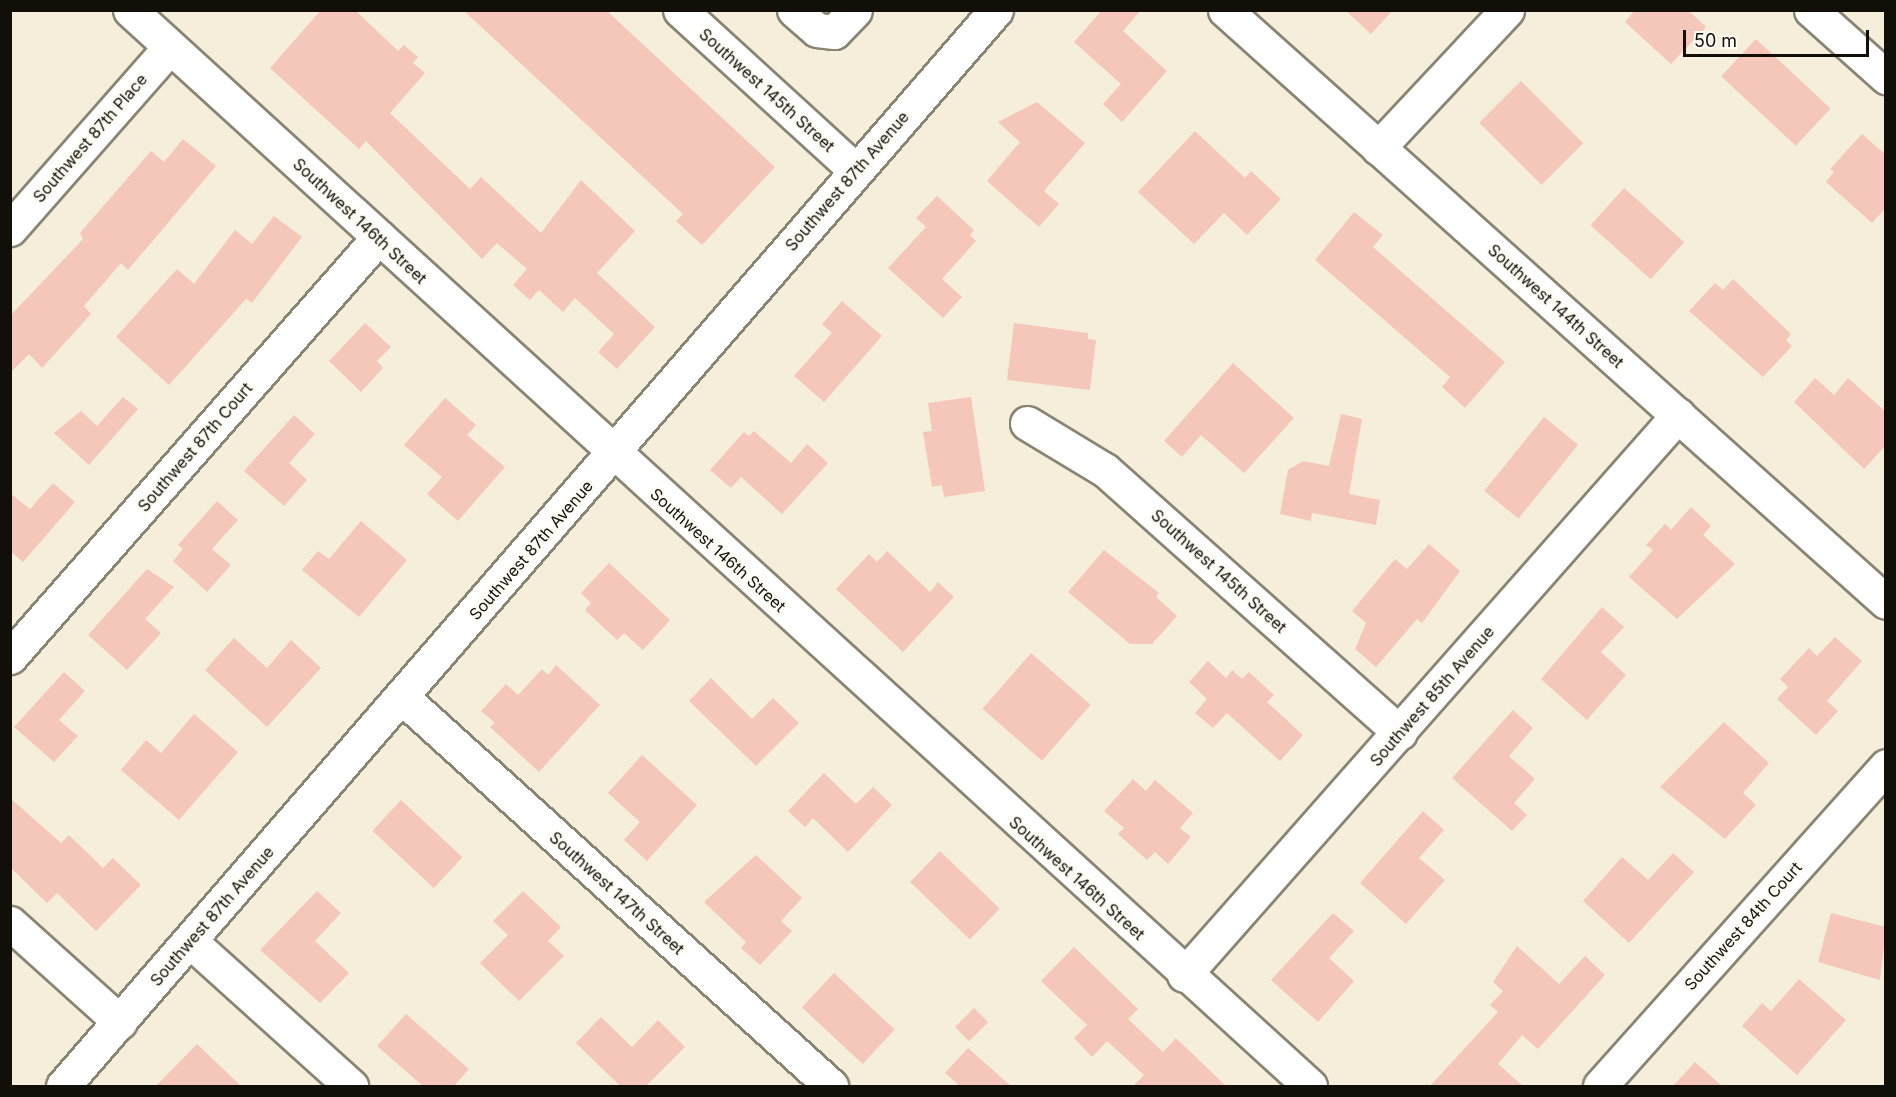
<!DOCTYPE html>
<html>
<head>
<meta charset="utf-8">
<style>
  body { margin:0 }
  #map { position:relative; width:1896px; height:1097px; overflow:hidden; background:#f5eedb; font-family:Inter,sans-serif }
  div>[style] { position:absolute }
  .building>* { inset:0; background:#f5c7bb; transform-origin:0 0 }
  .roads { filter:drop-shadow(2px 0 #8a8473) drop-shadow(-2px 0 #8a8473) drop-shadow(0 2px #8a8473) drop-shadow(0 -2px #8a8473) }
  .minor>* { height:33px; margin:-16.5px; padding:0 16.5px; transform-origin:16.5px; border-radius:16.5px; background:#fff }
  span { translate:-50% -50%; white-space:nowrap; text-align:center; line-height:1.15; -webkit-text-stroke:6px #fefcf4; paint-order:stroke }
  .street-label { font-size:16px; color:#110f08 }
  .frame { position:absolute; inset:0; border:12px solid #110f08; pointer-events:none }
  .scale { position:absolute; left:1683px; top:30px; width:186px; height:27px; box-sizing:border-box; border:3px solid #110f08; border-top:0; padding-left:8px; font-size:18px; line-height:21px; white-space:nowrap; color:#110f08; -webkit-text-stroke:4px #fefcf4; paint-order:stroke }
</style>
</head>
<body>
<div id="map">
  <div class="building">
    <i style="clip-path:polygon(321px 10px,355px 10px,398px 51px,404px 45px,418px 57px,413px 63px,425px 73px,390px 113px,470px 189px,481px 177px,541px 233px,581px 180px,635px 231px,597px 273px,655px 327px,617px 369px,598px 352px,614px 334px,575px 298px,563px 312px,539px 290px,530px 300px,513px 285px,527px 269px,497px 243px,482px 259px,366px 141px,359px 149px,270px 68px)"></i>
    <i style="clip-path:polygon(463px 10px,606px 10px,775px 167px,702px 245px,676px 221px,683px 214px)"></i>
    <i style="clip-path:polygon(1102px 10px,1141px 10px,1123px 31px,1167px 71px,1122px 122px,1103px 104px,1121px 84px,1074px 42px)"></i>
    <i style="clip-path:polygon(1345px 10px,1393px 10px,1371px 34px)"></i>
    <i style="clip-path:polygon(1635px 10px,1688px 10px,1706px 27px,1671px 64px,1625px 22px)"></i>
    <i style="left:1756px;top:39px;width:102px;height:51px;rotate:43deg"></i>
    <i style="left:1521px;top:81px;width:88px;height:59px;rotate:45deg"></i>
    <i style="clip-path:polygon(1037px 102px,1085px 143px,1044px 191px,1059px 204px,1039px 227px,987px 181px,1020px 142px,998px 122px)"></i>
    <i style="clip-path:polygon(1195px 131px,1245px 178px,1251px 171px,1281px 199px,1247px 235px,1224px 213px,1194px 244px,1138px 192px)"></i>
    <i style="clip-path:polygon(1862px 134px,1886px 155px,1886px 208px,1872px 223px,1826px 182px,1834px 172px,1830px 169px)"></i>
    <i style="clip-path:polygon(183px 139px,216px 166px,128px 270px,121px 263px,84px 306px,91px 314px,42px 368px,29px 354px,10px 373px,10px 316px,83px 239px,80px 233px,151px 151px,164px 162px)"></i>
    <i style="left:1624px;top:188px;width:81px;height:50px;rotate:42deg"></i>
    <i style="clip-path:polygon(937px 196px,974px 230px,970px 235px,976px 241px,942px 279px,962px 297px,943px 318px,888px 268px,926px 227px,916px 218px)"></i>
    <i style="clip-path:polygon(1354px 212px,1383px 235px,1373px 247px,1505px 362px,1465px 408px,1442px 387px,1450px 377px,1315px 260px)"></i>
    <i style="clip-path:polygon(274px 216px,302px 237px,252px 303px,246px 299px,169px 385px,116px 337px,177px 269px,194px 284px,235px 230px,252px 244px)"></i>
    <i style="clip-path:polygon(1733px 279px,1791px 334px,1786px 340px,1792px 346px,1763px 377px,1689px 311px,1715px 283px,1723px 290px)"></i>
    <i style="clip-path:polygon(842px 301px,882px 336px,824px 402px,794px 376px,832px 333px,822px 324px)"></i>
    <i style="clip-path:polygon(365px 323px,391px 347px,377px 361px,383px 368px,361px 392px,329px 361px)"></i>
    <i style="clip-path:polygon(1014px 323px,1088px 333px,1088px 339px,1096px 340px,1090px 390px,1007px 380px)"></i>
    <i style="clip-path:polygon(1233px 363px,1294px 418px,1244px 473px,1201px 435px,1182px 457px,1164px 441px)"></i>
    <i style="clip-path:polygon(1815px 378px,1834px 395px,1848px 378px,1886px 412px,1886px 445px,1864px 469px,1794px 402px)"></i>
    <i style="clip-path:polygon(123px 397px,138px 409px,89px 465px,54px 433px,81px 411px,97px 426px)"></i>
    <i style="clip-path:polygon(971px 397px,985px 491px,944px 497px,942px 485px,932px 487px,923px 432px,932px 431px,928px 403px)"></i>
    <i style="clip-path:polygon(445px 398px,476px 425px,467px 435px,505px 467px,458px 521px,427px 494px,442px 477px,404px 445px)"></i>
    <i style="clip-path:polygon(1341px 414px,1362px 419px,1349px 494px,1380px 500px,1376px 525px,1312px 513px,1311px 521px,1280px 514px,1288px 470px,1303px 461px,1329px 466px)"></i>
    <i style="clip-path:polygon(294px 415px,315px 434px,289px 463px,307px 480px,284px 506px,244px 471px)"></i>
    <i style="left:1544px;top:417px;width:44px;height:95px;rotate:39deg"></i>
    <i style="clip-path:polygon(754px 431px,791px 463px,807px 444px,828px 463px,782px 514px,741px 477px,731px 488px,710px 470px,744px 432px,749px 436px)"></i>
    <i style="clip-path:polygon(53px 483px,75px 502px,23px 562px,10px 551px,10px 493px,30px 509px)"></i>
    <i style="clip-path:polygon(217px 501px,238px 520px,212px 549px,231px 565px,207px 592px,173px 561px,183px 549px,178px 545px)"></i>
    <i style="clip-path:polygon(1691px 507px,1711px 526px,1703px 535px,1735px 564px,1677px 619px,1629px 577px,1653px 550px,1646px 545px,1665px 524px,1671px 530px)"></i>
    <i style="clip-path:polygon(361px 521px,407px 560px,359px 617px,302px 570px,318px 551px,329px 559px)"></i>
    <i style="clip-path:polygon(1429px 544px,1460px 571px,1422px 623px,1417px 619px,1376px 667px,1355px 649px,1366px 623px,1352px 611px,1395px 559px,1407px 569px)"></i>
    <i style="clip-path:polygon(1104px 550px,1159px 593px,1156px 597px,1177px 616px,1152px 644px,1130px 644px,1068px 592px)"></i>
    <i style="clip-path:polygon(887px 551px,930px 592px,938px 582px,954px 597px,903px 652px,836px 589px,869px 554px,877px 562px)"></i>
    <i style="clip-path:polygon(609px 563px,670px 620px,643px 650px,624px 633px,617px 640px,585px 610px,591px 603px,581px 593px)"></i>
    <i style="clip-path:polygon(147px 569px,174px 587px,145px 619px,161px 633px,127px 670px,88px 635px)"></i>
    <i style="clip-path:polygon(1602px 607px,1624px 627px,1601px 652px,1626px 675px,1587px 720px,1541px 679px)"></i>
    <i style="clip-path:polygon(1835px 637px,1862px 661px,1827px 701px,1838px 711px,1816px 735px,1777px 699px,1788px 687px,1780px 679px,1809px 648px,1817px 656px)"></i>
    <i style="clip-path:polygon(234px 638px,267px 668px,291px 640px,321px 668px,267px 727px,205px 670px)"></i>
    <i style="left:1031px;top:653px;width:79px;height:74px;rotate:41deg"></i>
    <i style="clip-path:polygon(1208px 661px,1226px 678px,1232px 670px,1242px 679px,1249px 672px,1274px 695px,1267px 702px,1303px 735px,1280px 761px,1227px 713px,1213px 728px,1195px 713px,1207px 699px,1189px 682px)"></i>
    <i style="clip-path:polygon(556px 665px,600px 705px,539px 772px,490px 727px,495px 723px,481px 711px,506px 684px,518px 695px,542px 669px,548px 675px)"></i>
    <i style="clip-path:polygon(64px 672px,85px 691px,59px 720px,78px 736px,54px 762px,14px 727px)"></i>
    <i style="clip-path:polygon(711px 678px,752px 719px,773px 698px,799px 723px,756px 766px,689px 701px)"></i>
    <i style="clip-path:polygon(1513px 710px,1533px 728px,1509px 756px,1535px 779px,1514px 803px,1527px 815px,1512px 831px,1452px 778px)"></i>
    <i style="clip-path:polygon(194px 714px,238px 752px,179px 820px,121px 770px,146px 740px,161px 753px)"></i>
    <i style="clip-path:polygon(1724px 722px,1769px 763px,1743px 793px,1756px 805px,1725px 839px,1660px 787px)"></i>
    <i style="clip-path:polygon(642px 755px,697px 805px,647px 861px,624px 840px,640px 822px,608px 793px)"></i>
    <i style="clip-path:polygon(824px 773px,856px 804px,873px 787px,892px 805px,848px 852px,813px 818px,805px 827px,788px 811px)"></i>
    <i style="clip-path:polygon(1133px 779px,1146px 791px,1155px 780px,1193px 813px,1180px 828px,1191px 837px,1168px 864px,1155px 852px,1147px 860px,1118px 834px,1124px 828px,1104px 811px)"></i>
    <i style="clip-path:polygon(10px 798px,61px 843px,69px 835px,103px 868px,113px 858px,141px 885px,96px 931px,57px 893px,47px 903px,10px 867px)"></i>
    <i style="left:401px;top:800px;width:84px;height:42px;rotate:43deg"></i>
    <i style="clip-path:polygon(1423px 811px,1444px 830px,1419px 858px,1445px 880px,1406px 924px,1360px 883px)"></i>
    <i style="left:940px;top:851px;width:83px;height:43px;rotate:44deg"></i>
    <i style="clip-path:polygon(1673px 853px,1694px 872px,1629px 943px,1583px 901px,1622px 857px,1648px 880px)"></i>
    <i style="clip-path:polygon(756px 855px,802px 898px,781px 921px,792px 931px,760px 965px,741px 948px,746px 942px,704px 902px)"></i>
    <i style="clip-path:polygon(317px 891px,341px 913px,315px 941px,349px 973px,320px 1003px,260px 950px)"></i>
    <i style="clip-path:polygon(523px 891px,561px 927px,548px 941px,564px 956px,519px 1001px,480px 963px,508px 935px,493px 921px)"></i>
    <i style="clip-path:polygon(1333px 913px,1354px 931px,1329px 958px,1354px 981px,1318px 1022px,1271px 980px)"></i>
    <i style="clip-path:polygon(1831px 913px,1886px 927px,1880px 980px,1818px 962px)"></i>
    <i style="clip-path:polygon(1517px 946px,1559px 984px,1585px 956px,1605px 975px,1538px 1049px,1522px 1035px,1498px 1064px,1523px 1086px,1430px 1086px,1498px 1012px,1490px 1005px,1503px 991px,1493px 982px)"></i>
    <i style="clip-path:polygon(1074px 947px,1138px 1009px,1128px 1019px,1163px 1052px,1176px 1038px,1226px 1086px,1133px 1086px,1144px 1075px,1107px 1041px,1092px 1057px,1074px 1038px,1087px 1025px,1041px 981px)"></i>
    <i style="left:834px;top:973px;width:83px;height:47px;rotate:43deg"></i>
    <i style="clip-path:polygon(1799px 979px,1846px 1020px,1797px 1075px,1742px 1026px,1762px 1003px,1771px 1011px)"></i>
    <i style="left:974px;top:1008px;width:20px;height:27px;rotate:45deg"></i>
    <i style="clip-path:polygon(406px 1014px,469px 1069px,454px 1086px,423px 1086px,377px 1046px)"></i>
    <i style="clip-path:polygon(601px 1017px,632px 1047px,658px 1020px,685px 1047px,646px 1086px,620px 1086px,576px 1043px)"></i>
    <i style="clip-path:polygon(197px 1044px,241px 1086px,156px 1086px)"></i>
    <i style="clip-path:polygon(968px 1048px,1011px 1086px,960px 1086px,945px 1073px)"></i>
    <i style="clip-path:polygon(1695px 1062px,1722px 1086px,1673px 1086px)"></i>
  </div>
  <div class="roads">
    <div class="minor">
      <i style="left:130px;top:10px;width:1597px;rotate:42.36deg"></i>
      <i style="left:680px;top:10px;width:237px;rotate:42.4deg"></i>
      <i style="left:794px;top:10px;width:30px;rotate:41deg"></i>
      <i style="left:817px;top:30px;width:17px;rotate:7deg"></i>
      <i style="left:834px;top:32px;width:30px;rotate:-46deg"></i>
      <i style="left:1225px;top:10px;width:887px;rotate:41.85deg"></i>
      <i style="left:1811px;top:10px;width:101px;rotate:41.8deg"></i>
      <i style="left:1378px;top:148px;width:189px;rotate:-46.9deg"></i>
      <i style="left:10px;top:229px;width:242px;rotate:-48.7deg"></i>
      <i style="left:1027px;top:423px;width:91px;rotate:31.1deg"></i>
      <i style="left:1105px;top:470px;width:395px;rotate:41.7deg"></i>
      <i style="left:10px;top:657px;width:559px;rotate:-48.7deg"></i>
      <i style="left:403px;top:698px;width:578px;rotate:42.19deg"></i>
      <i style="left:10px;top:923px;width:148px;rotate:42deg"></i>
      <i style="left:190px;top:941px;width:217px;rotate:42deg"></i>
      <i style="left:1184px;top:975px;width:747px;rotate:-48.58deg"></i>
      <i style="left:63px;top:1086px;width:1424px;rotate:-49.07deg"></i>
      <i style="left:1600px;top:1086px;width:429px;rotate:-48.2deg"></i>
    </div>
  </div>
  <div class="street-label">
    <span style="left:767px;top:90px;rotate:42deg">Southwest 145th Street</span>
    <span style="left:90px;top:138px;rotate:-49deg">Southwest 87th Place</span>
    <span style="left:847px;top:181px;rotate:-49deg">Southwest 87th Avenue</span>
    <span style="left:360px;top:221px;rotate:43deg">Southwest 146th Street</span>
    <span style="left:1556px;top:306px;rotate:42deg">Southwest 144th Street</span>
    <span style="left:195px;top:447px;rotate:-49deg">Southwest 87th Court</span>
    <span style="left:531px;top:550px;rotate:-49deg">Southwest 87th Avenue</span>
    <span style="left:718px;top:550px;rotate:42deg">Southwest 146th Street</span>
    <span style="left:1219px;top:571px;rotate:42deg">Southwest 145th Street</span>
    <span style="left:1432px;top:696px;rotate:-49deg">Southwest 85th Avenue</span>
    <span style="left:1077px;top:878px;rotate:42deg">Southwest 146th Street</span>
    <span style="left:617px;top:893px;rotate:42deg">Southwest 147th Street</span>
    <span style="left:212px;top:916px;rotate:-49deg">Southwest 87th Avenue</span>
    <span style="left:1743px;top:926px;rotate:-48deg">Southwest 84th Court</span>
  </div>
  <div class="frame"></div>
  <div class="scale">50 m</div>
</div>
</body>
</html>
